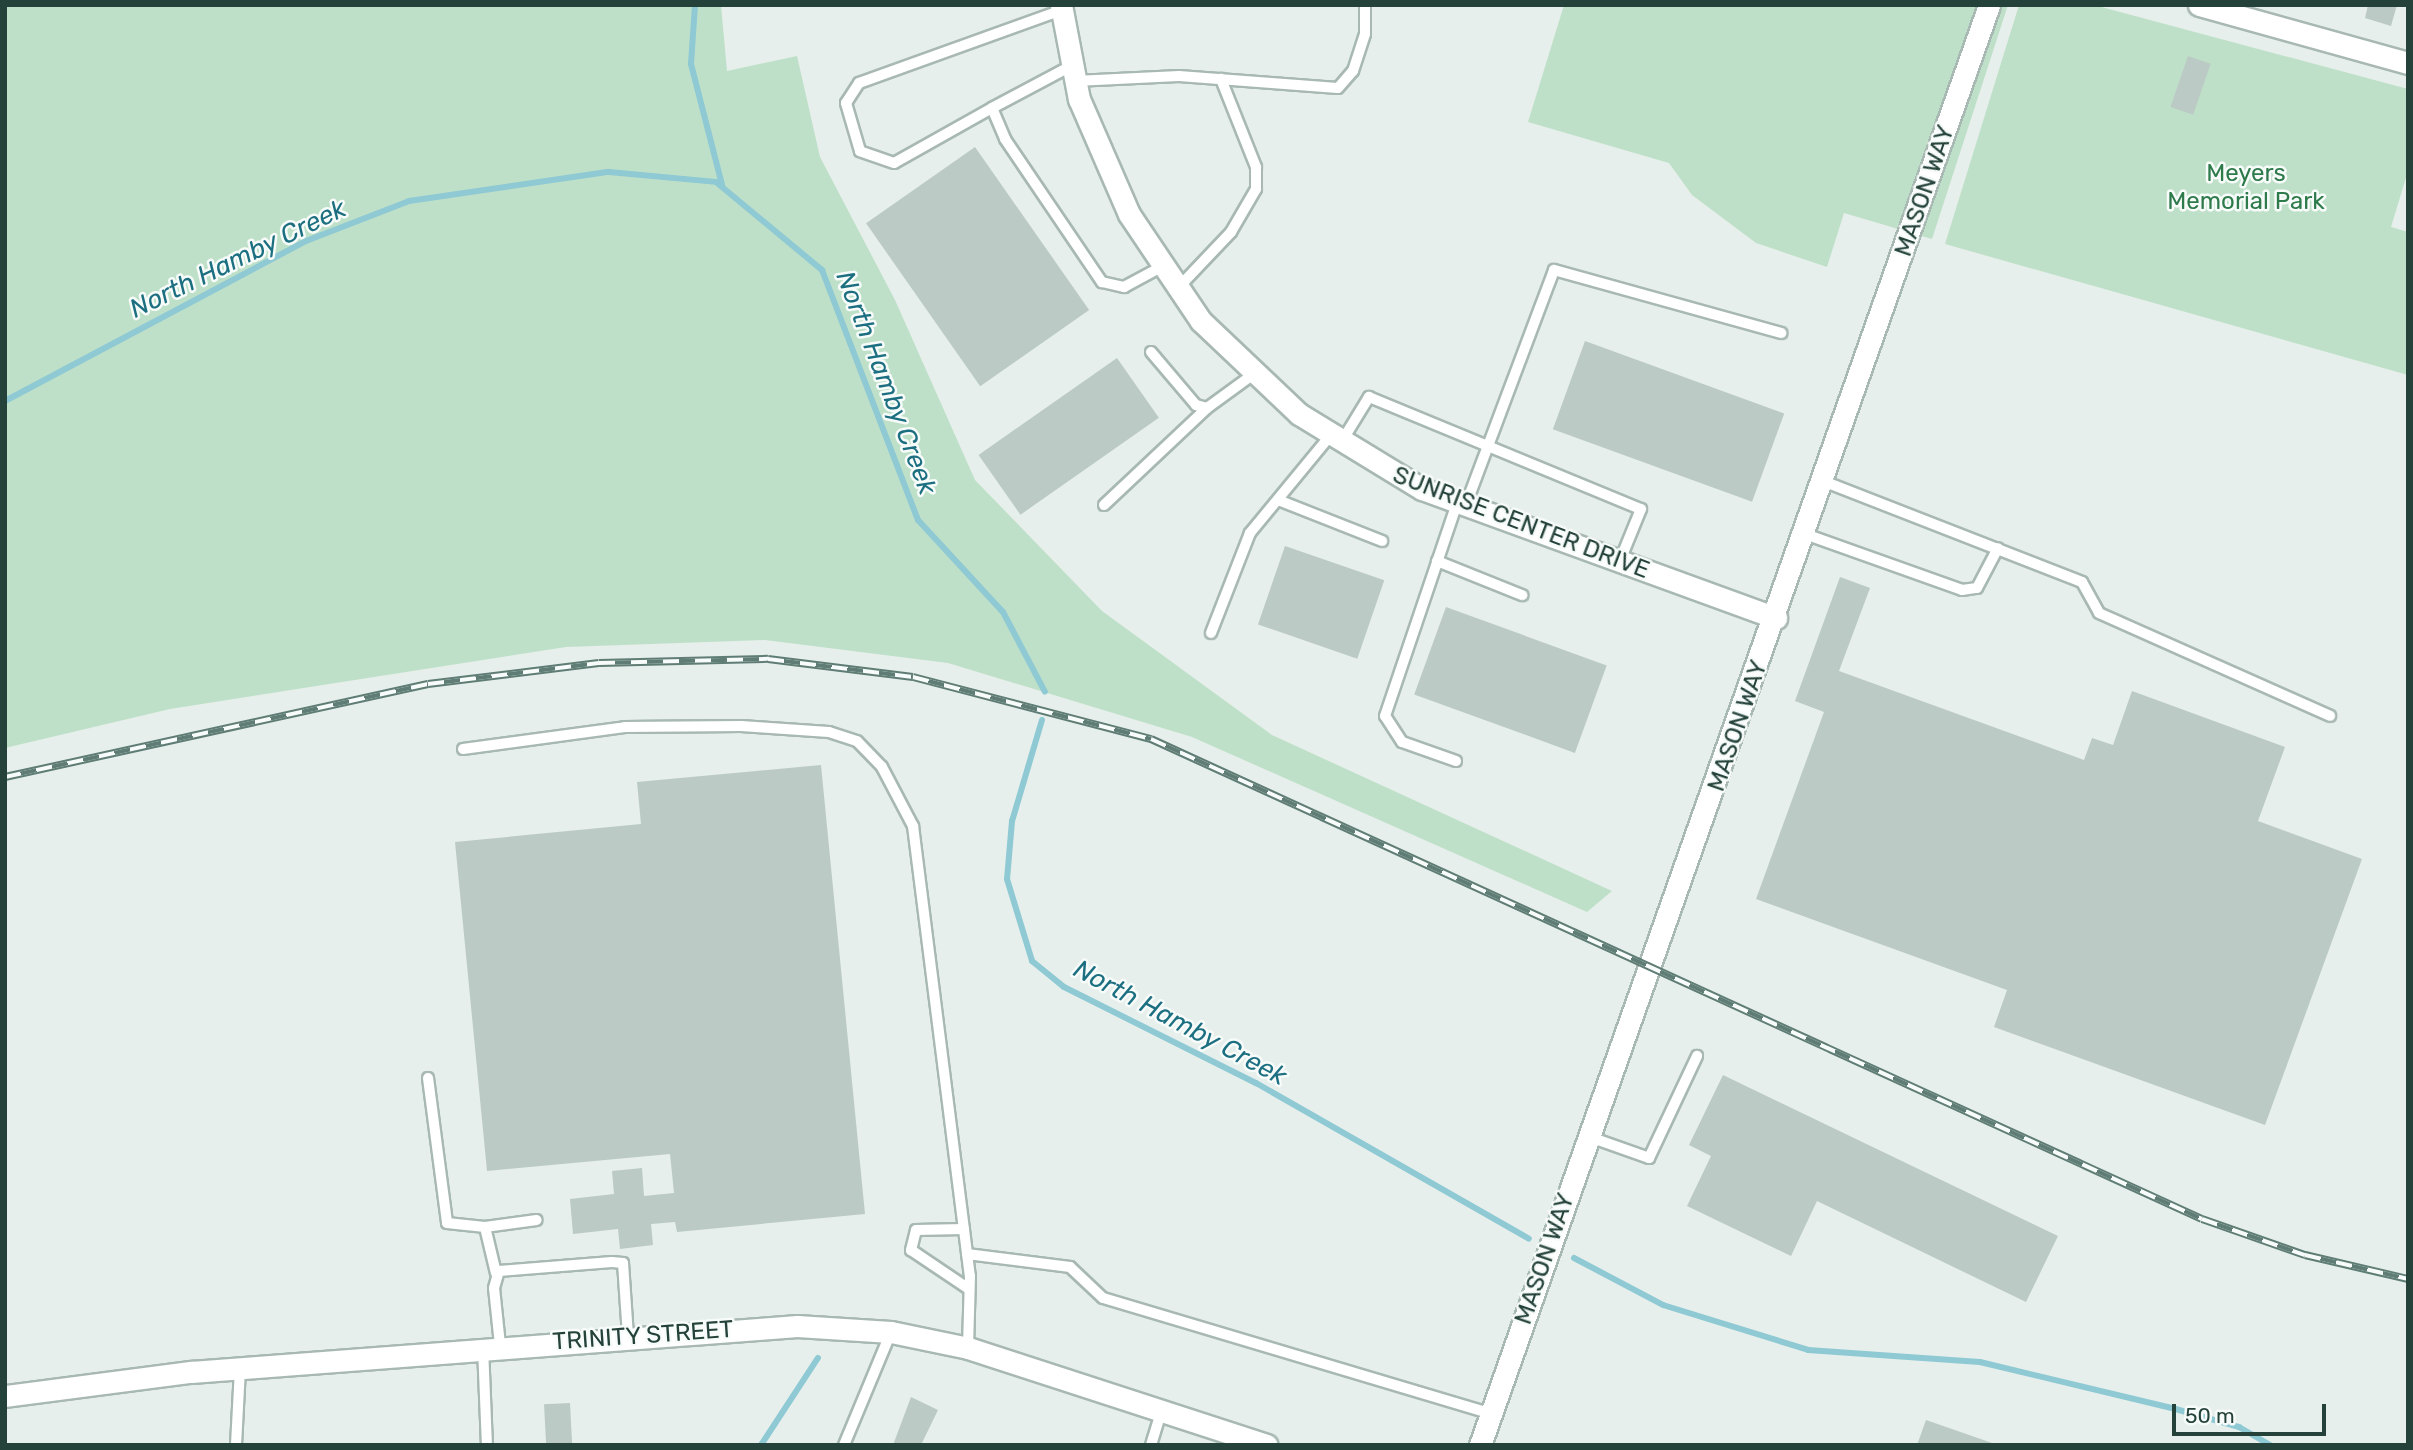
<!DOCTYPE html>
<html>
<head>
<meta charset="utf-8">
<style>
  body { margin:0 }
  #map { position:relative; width:2413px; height:1450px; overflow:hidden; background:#e6efeb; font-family:Rubik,sans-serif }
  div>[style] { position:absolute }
  .green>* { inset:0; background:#bfe0c8 }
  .stream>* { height:6px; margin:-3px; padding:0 3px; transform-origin:3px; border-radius:3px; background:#8ec9d4 }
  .building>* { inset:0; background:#bbcac4; transform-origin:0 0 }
  .roads { filter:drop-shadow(2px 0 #a8b8b2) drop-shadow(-2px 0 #a8b8b2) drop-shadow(0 2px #a8b8b2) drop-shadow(0 -2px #a8b8b2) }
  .service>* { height:10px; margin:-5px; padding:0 5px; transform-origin:5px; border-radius:5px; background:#fff }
  .minor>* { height:21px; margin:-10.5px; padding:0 10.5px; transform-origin:10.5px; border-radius:10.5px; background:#fff }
  .tertiary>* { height:21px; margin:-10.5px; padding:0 10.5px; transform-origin:10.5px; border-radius:10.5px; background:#fff }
  .rail>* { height:8px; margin-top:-4px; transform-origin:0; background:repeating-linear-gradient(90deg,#f7fbf9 0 16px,#5f7d75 0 32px); box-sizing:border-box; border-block:2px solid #5f7d75 }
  span { translate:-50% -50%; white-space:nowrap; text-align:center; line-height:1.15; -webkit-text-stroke:5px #f7fbf9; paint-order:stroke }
  .park-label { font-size:24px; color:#2d7a4b }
  .street-label { font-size:24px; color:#24423a }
  .water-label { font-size:26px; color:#1c6f80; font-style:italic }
  .frame { position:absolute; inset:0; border:7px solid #24423a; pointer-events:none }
  .scale { position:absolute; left:2172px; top:1404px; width:154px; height:32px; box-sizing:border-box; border:4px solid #24423a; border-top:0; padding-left:9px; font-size:21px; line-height:24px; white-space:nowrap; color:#24423a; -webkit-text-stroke:5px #f7fbf9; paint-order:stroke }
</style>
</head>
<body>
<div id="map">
  <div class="green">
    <i style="clip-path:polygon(5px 5px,721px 5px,727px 71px,797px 56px,820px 157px,895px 300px,975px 480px,1102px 611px,1272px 735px,1612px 891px,1587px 912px,1192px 737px,948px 663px,765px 640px,566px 647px,170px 709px,5px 748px)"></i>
    <i style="clip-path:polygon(1564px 5px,2008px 5px,1932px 239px,1844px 213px,1827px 267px,1756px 243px,1692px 195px,1669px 163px,1528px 122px)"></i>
    <i style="clip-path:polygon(2019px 5px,2094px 5px,2408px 89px,2408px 171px,2391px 227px,2408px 232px,2408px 375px,1945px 244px)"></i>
  </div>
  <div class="stream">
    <i style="left:695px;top:5px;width:59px;rotate:93.9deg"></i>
    <i style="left:691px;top:64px;width:125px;rotate:75.6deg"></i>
    <i style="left:5px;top:401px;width:341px;rotate:-28deg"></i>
    <i style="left:306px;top:241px;width:110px;rotate:-21.2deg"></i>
    <i style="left:409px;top:201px;width:202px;rotate:-8.3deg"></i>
    <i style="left:609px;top:172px;width:107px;rotate:5.3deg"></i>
    <i style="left:716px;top:182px;width:138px;rotate:39.7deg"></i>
    <i style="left:822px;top:270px;width:268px;rotate:69deg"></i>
    <i style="left:918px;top:520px;width:125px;rotate:47.3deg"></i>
    <i style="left:1003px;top:612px;width:90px;rotate:62.3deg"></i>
    <i style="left:1042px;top:720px;width:105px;rotate:106.5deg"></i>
    <i style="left:1012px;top:821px;width:58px;rotate:94.9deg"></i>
    <i style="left:1007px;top:879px;width:86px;rotate:73deg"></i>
    <i style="left:1032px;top:961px;width:41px;rotate:39.1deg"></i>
    <i style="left:1064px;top:987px;width:215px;rotate:26.6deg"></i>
    <i style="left:1256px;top:1083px;width:314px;rotate:29.7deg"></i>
    <i style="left:1574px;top:1258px;width:101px;rotate:27.8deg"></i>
    <i style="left:1663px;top:1305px;width:152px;rotate:17.2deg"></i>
    <i style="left:1808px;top:1350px;width:172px;rotate:4deg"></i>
    <i style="left:1980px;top:1362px;width:197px;rotate:13.5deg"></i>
    <i style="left:2172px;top:1408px;width:70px;rotate:15.8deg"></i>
    <i style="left:2239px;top:1427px;width:36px;rotate:30deg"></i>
    <i style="left:761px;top:1445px;width:104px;rotate:-56.8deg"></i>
  </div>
  <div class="building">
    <i style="clip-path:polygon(2368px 5px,2397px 5px,2391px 26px,2365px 18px)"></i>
    <i style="left:2188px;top:56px;width:24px;height:54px;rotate:19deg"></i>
    <i style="left:975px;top:147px;width:199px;height:133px;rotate:55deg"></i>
    <i style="left:1585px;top:341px;width:212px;height:94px;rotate:20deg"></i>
    <i style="left:1117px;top:358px;width:73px;height:169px;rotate:55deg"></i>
    <i style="left:1285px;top:546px;width:105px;height:83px;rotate:19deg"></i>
    <i style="clip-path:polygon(1840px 577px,1870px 588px,1839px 671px,2084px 760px,2092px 738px,2113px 745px,2132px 691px,2285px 747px,2258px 821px,2362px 859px,2265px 1125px,1994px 1027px,2007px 990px,1756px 899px,1824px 712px,1795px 701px)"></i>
    <i style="left:1446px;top:607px;width:171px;height:93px;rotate:20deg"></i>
    <i style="clip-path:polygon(821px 765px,865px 1214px,677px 1232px,675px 1222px,651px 1224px,653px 1245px,620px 1249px,618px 1229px,573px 1234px,570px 1199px,614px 1194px,612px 1171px,642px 1168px,644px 1196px,674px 1193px,670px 1154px,487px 1171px,455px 842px,641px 824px,637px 782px)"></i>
    <i style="clip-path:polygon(1723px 1075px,2058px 1236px,2026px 1302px,1817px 1201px,1791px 1256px,1687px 1206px,1711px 1156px,1689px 1145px)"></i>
    <i style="clip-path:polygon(911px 1397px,938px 1410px,921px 1445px,893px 1445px)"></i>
    <i style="left:570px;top:1403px;width:42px;height:26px;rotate:87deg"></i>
    <i style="clip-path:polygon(1926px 1420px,1995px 1444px,1995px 1445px,1917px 1445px)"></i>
  </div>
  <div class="roads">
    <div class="service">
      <i style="left:1071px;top:66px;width:89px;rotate:152deg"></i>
      <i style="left:992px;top:108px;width:34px;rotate:67deg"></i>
      <i style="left:1005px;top:139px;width:173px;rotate:55.9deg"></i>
      <i style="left:1102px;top:282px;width:23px;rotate:13deg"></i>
      <i style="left:1124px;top:287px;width:42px;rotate:-28.4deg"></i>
      <i style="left:1075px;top:81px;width:104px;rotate:-2.8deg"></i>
      <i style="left:1179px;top:76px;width:159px;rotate:4.3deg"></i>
      <i style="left:1338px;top:88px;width:23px;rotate:-49deg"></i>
      <i style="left:1353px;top:71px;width:39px;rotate:-72deg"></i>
      <i style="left:1365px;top:34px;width:29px;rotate:-90deg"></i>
      <i style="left:992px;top:108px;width:112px;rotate:150.7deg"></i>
      <i style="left:894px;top:163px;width:36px;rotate:-161deg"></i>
      <i style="left:860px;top:151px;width:50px;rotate:-106.3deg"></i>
      <i style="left:846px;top:103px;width:24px;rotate:-57deg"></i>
      <i style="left:859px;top:83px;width:216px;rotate:-19.8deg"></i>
      <i style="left:1177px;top:289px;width:79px;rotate:-46.5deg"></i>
      <i style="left:1231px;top:232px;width:50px;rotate:-59.8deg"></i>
      <i style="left:1256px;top:189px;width:22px;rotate:-90deg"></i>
      <i style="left:1256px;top:167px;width:95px;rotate:-111.7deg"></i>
      <i style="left:1151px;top:352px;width:70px;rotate:49.7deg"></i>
      <i style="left:1196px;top:405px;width:11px;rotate:15deg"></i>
      <i style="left:1207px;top:408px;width:59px;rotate:-36.1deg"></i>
      <i style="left:1342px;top:441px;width:52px;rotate:-58.5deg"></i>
      <i style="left:1369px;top:397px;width:294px;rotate:22.4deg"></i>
      <i style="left:1641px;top:509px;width:58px;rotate:112.2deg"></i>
      <i style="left:1823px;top:481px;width:278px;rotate:21.3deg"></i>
      <i style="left:2082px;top:582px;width:35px;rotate:61deg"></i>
      <i style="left:2099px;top:613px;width:253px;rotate:24deg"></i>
      <i style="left:1278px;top:500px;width:112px;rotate:21.5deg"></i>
      <i style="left:1104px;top:505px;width:141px;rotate:-43.3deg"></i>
      <i style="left:1465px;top:507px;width:253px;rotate:-69.4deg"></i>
      <i style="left:1554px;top:270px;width:236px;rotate:15.5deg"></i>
      <i style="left:1805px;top:534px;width:167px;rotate:19.6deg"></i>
      <i style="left:1962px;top:590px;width:15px;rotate:-8deg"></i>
      <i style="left:1977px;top:588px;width:45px;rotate:-62.3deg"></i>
      <i style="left:1437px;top:561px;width:92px;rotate:21.8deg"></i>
      <i style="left:1211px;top:633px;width:107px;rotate:-68.7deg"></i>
      <i style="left:1250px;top:533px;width:126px;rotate:-50.5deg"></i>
      <i style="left:463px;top:749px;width:163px;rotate:-7.7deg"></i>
      <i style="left:625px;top:727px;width:116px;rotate:-0.5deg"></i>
      <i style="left:741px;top:726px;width:88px;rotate:3.9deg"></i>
      <i style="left:829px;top:732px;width:29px;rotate:18deg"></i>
      <i style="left:857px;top:741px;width:36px;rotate:46deg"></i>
      <i style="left:882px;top:767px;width:67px;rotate:62.3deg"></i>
      <i style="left:913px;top:826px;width:454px;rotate:82.8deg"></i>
      <i style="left:970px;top:1276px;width:72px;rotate:91.6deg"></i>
      <i style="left:1456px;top:761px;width:57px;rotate:-160.6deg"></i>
      <i style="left:1402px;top:742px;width:31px;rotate:-123deg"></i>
      <i style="left:1385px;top:716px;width:225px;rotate:-71.3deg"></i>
      <i style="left:428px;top:1078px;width:146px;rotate:82.5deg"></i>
      <i style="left:447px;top:1223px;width:38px;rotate:6deg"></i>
      <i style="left:485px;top:1227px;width:52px;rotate:-7.7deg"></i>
      <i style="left:1587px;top:1136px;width:66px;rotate:19.5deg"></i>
      <i style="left:1649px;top:1158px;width:113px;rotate:-64.8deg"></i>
      <i style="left:485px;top:1227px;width:47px;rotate:76.6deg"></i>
      <i style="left:964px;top:1229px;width:48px;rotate:178.8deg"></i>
      <i style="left:916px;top:1230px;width:21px;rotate:104deg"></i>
      <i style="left:911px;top:1250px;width:70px;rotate:33.9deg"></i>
      <i style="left:967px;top:1254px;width:104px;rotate:7.2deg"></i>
      <i style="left:1070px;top:1267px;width:45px;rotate:43.2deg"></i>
      <i style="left:1103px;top:1298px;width:405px;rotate:16.6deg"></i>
      <i style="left:500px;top:1345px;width:57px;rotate:-96deg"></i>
      <i style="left:494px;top:1288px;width:18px;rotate:-74deg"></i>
      <i style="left:499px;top:1271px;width:113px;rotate:-4.6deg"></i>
      <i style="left:612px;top:1262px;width:11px;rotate:5deg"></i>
      <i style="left:623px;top:1263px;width:73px;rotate:86.1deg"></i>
      <i style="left:483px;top:1347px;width:98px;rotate:87.7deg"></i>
      <i style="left:236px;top:1445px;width:77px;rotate:-87deg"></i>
      <i style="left:844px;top:1445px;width:122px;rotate:-67.4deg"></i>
      <i style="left:1151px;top:1445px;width:39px;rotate:-73deg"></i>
    </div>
    <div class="minor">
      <i style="left:1061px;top:5px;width:96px;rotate:79.2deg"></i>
      <i style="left:1079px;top:99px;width:125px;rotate:66.5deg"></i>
      <i style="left:1129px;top:214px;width:129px;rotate:56.1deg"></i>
      <i style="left:1201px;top:321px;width:135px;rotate:43.5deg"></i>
      <i style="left:1299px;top:414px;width:144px;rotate:31.4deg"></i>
      <i style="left:1422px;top:489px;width:377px;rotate:20deg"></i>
      <i style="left:2199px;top:5px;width:217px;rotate:15.5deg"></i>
      <i style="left:1480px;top:1445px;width:1527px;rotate:-70.53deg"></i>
    </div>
    <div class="tertiary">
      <i style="left:5px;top:1396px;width:188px;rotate:-7.4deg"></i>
      <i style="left:191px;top:1372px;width:608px;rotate:-4.34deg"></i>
      <i style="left:797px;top:1326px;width:94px;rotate:3.7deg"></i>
      <i style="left:891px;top:1332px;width:79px;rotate:11.7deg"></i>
      <i style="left:968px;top:1348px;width:314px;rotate:18deg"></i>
    </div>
  </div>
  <div class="rail">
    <i style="left:5px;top:777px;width:433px;rotate:-12.4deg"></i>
    <i style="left:428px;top:684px;width:172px;rotate:-7deg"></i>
    <i style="left:599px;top:663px;width:169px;rotate:-1.4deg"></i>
    <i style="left:768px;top:659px;width:146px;rotate:7.1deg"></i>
    <i style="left:913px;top:677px;width:246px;rotate:14.6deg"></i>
    <i style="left:1151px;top:739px;width:1155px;rotate:24.55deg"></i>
    <i style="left:2202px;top:1219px;width:109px;rotate:19.3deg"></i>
    <i style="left:2305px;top:1255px;width:106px;rotate:13.1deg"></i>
  </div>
  <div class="park-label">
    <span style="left:2246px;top:188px">Meyers<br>Memorial Park</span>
  </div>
  <div class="street-label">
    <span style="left:1925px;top:191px;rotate:-71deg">MASON WAY</span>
    <span style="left:1521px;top:523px;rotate:21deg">SUNRISE CENTER DRIVE</span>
    <span style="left:1738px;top:726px;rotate:-71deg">MASON WAY</span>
    <span style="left:1545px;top:1259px;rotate:-71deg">MASON WAY</span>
    <span style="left:643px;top:1336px;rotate:-4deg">TRINITY STREET</span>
  </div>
  <div class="water-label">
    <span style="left:238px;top:259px;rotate:-26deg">North Hamby Creek</span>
    <span style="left:886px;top:383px;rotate:69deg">North Hamby Creek</span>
    <span style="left:1180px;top:1023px;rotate:28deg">North Hamby Creek</span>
  </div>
  <div class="frame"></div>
  <div class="scale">50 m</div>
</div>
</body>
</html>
